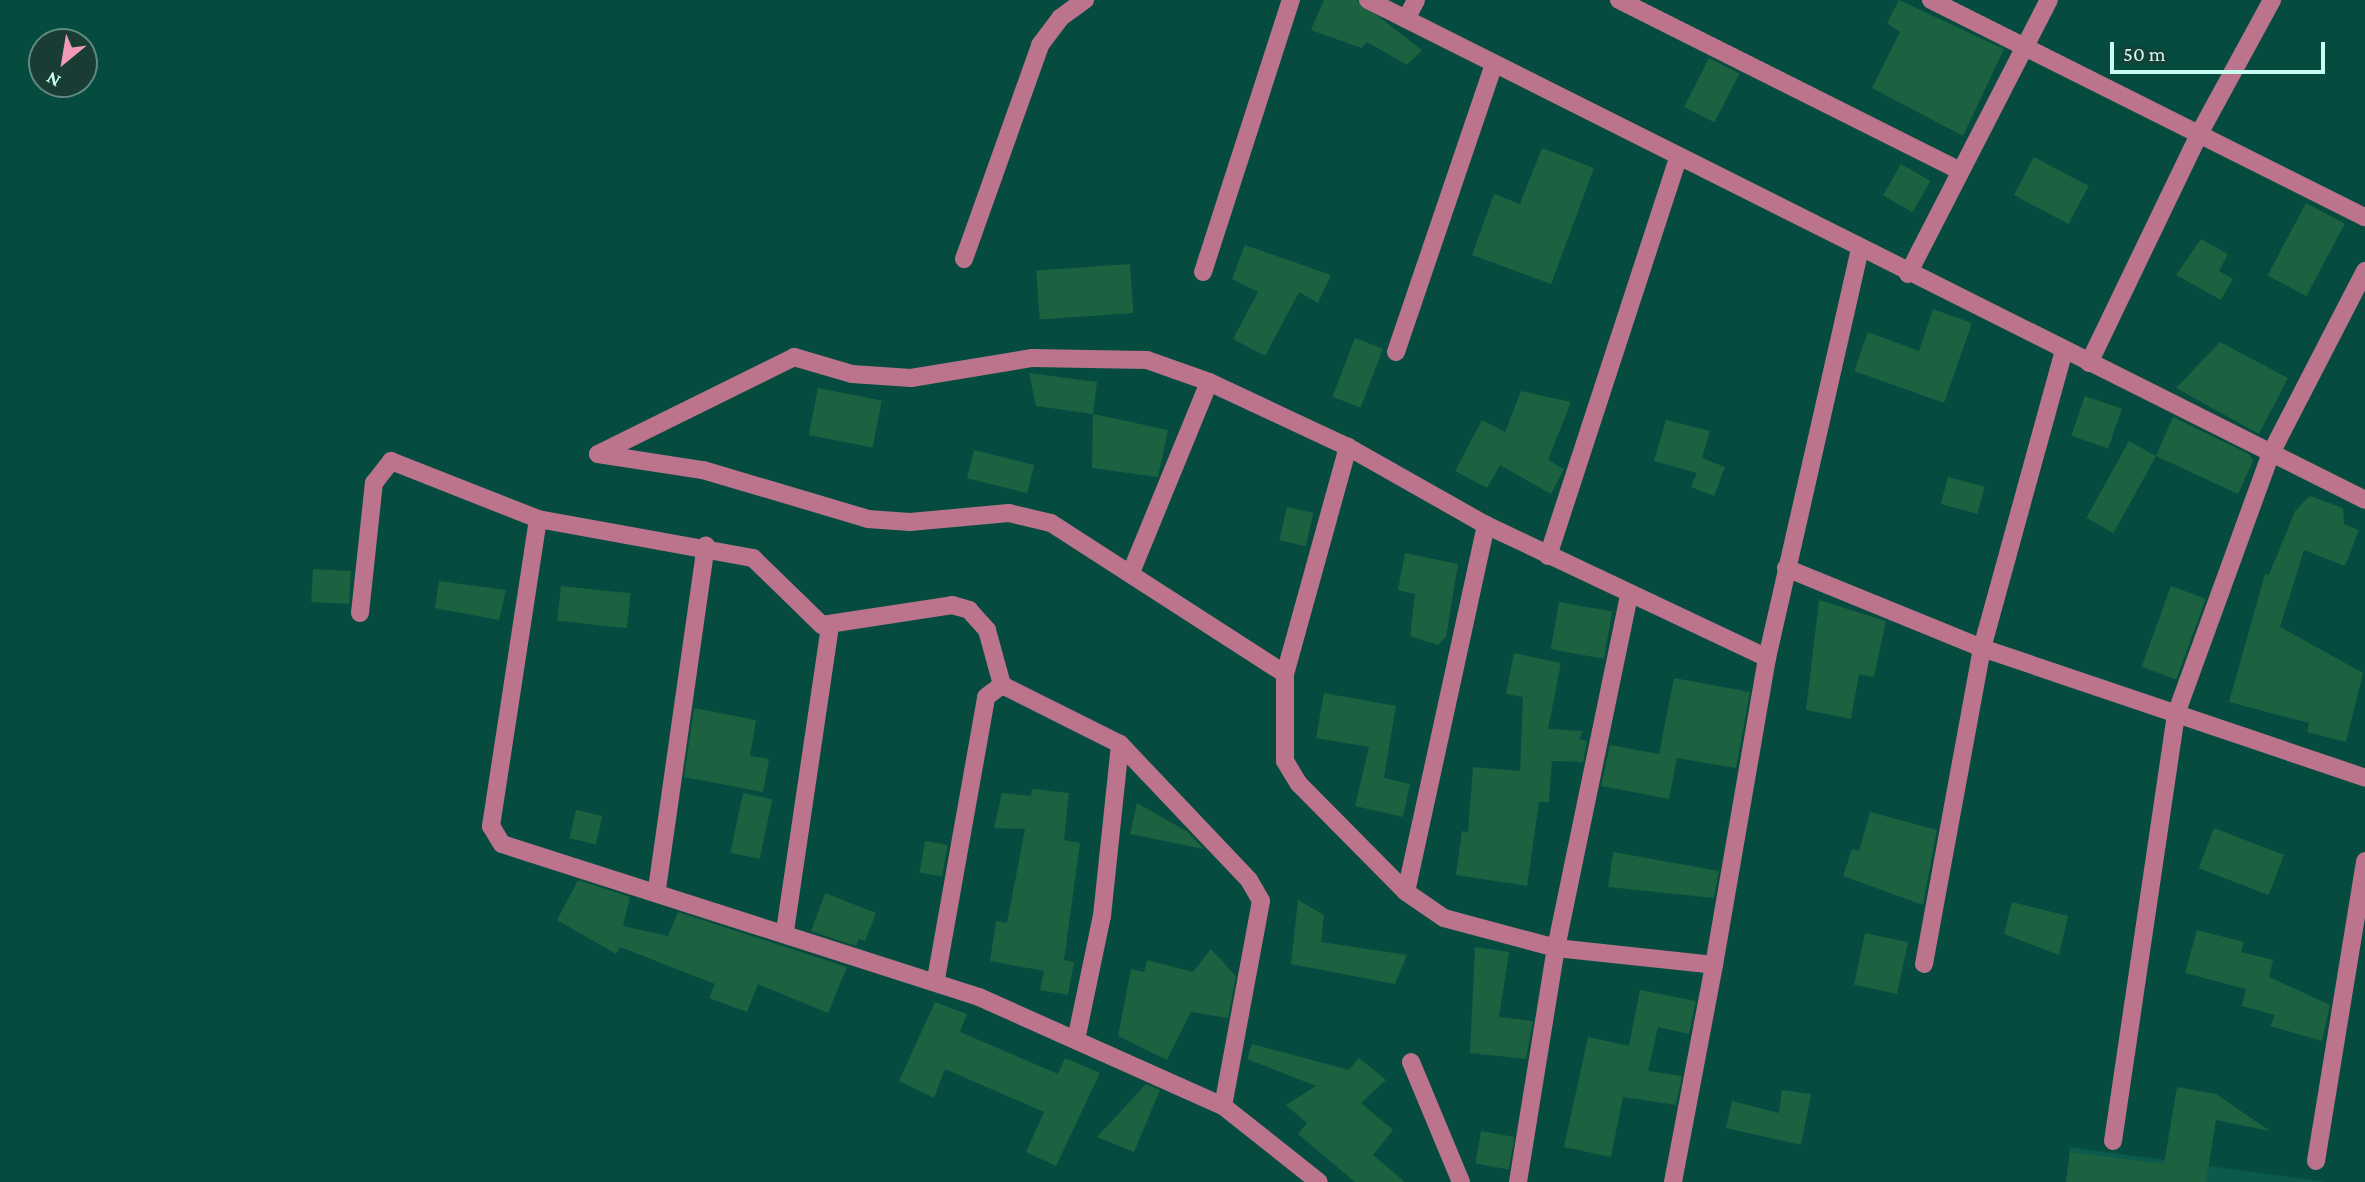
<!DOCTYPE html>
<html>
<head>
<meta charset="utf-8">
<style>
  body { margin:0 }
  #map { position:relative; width:2365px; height:1182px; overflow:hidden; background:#064b40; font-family:"Crimson Pro",serif }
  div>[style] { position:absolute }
  .built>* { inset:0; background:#0c5a4e }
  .building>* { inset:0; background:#1c6140; transform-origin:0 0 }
  .minor>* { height:18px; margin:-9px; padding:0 9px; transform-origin:9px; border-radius:9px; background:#bb748c }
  span { translate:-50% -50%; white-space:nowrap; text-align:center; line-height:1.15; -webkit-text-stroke:5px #193d35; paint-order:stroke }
  .north { position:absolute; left:28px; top:28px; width:70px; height:70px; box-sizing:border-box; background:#193d35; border:2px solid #608a80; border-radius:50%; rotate:210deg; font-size:19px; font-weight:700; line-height:28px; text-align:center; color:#cafdf1 }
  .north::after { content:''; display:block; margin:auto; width:24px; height:32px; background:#f09ab6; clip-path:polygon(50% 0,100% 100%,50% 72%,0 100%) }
  .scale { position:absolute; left:2110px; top:42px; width:215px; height:32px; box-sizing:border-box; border:4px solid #cafdf1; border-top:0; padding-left:9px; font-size:21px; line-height:24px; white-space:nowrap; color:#cafdf1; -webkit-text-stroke:5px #193d35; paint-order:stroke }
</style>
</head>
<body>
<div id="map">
  <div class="built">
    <i style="clip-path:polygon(2070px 1147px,2327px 1182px,2066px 1182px)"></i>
  </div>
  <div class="building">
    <i style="clip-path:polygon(1324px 0,1357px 0,1422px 50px,1407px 65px,1367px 42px,1361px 48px,1311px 30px)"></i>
    <i style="clip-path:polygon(1899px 0,2004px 49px,1963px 136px,1872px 88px,1900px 32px,1887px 23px)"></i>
    <i style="left:1709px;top:58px;width:34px;height:55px;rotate:27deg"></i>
    <i style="clip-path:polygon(1542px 148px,1594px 168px,1551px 284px,1472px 255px,1494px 194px,1520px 204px)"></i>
    <i style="left:2034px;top:157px;width:62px;height:43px;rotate:28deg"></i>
    <i style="left:1901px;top:164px;width:34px;height:36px;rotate:30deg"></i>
    <i style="left:2306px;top:203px;width:44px;height:82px;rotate:28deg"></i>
    <i style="clip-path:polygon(2201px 239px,2228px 254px,2219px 271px,2233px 279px,2221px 300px,2176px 275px)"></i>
    <i style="clip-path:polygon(1245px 245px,1331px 275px,1318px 303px,1299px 292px,1265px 356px,1233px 339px,1258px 292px,1232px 279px)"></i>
    <i style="left:1130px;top:264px;width:49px;height:94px;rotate:86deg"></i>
    <i style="clip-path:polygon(1933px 309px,1972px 323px,1944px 403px,1854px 371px,1868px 332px,1919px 351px)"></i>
    <i style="left:1355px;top:338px;width:30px;height:63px;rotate:21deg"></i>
    <i style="clip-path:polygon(2220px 342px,2288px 378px,2259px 434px,2176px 388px)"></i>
    <i style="clip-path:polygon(1029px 373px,1097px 382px,1093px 414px,1036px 406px)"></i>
    <i style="left:818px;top:388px;width:65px;height:48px;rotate:11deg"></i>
    <i style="clip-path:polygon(1521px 391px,1571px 402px,1548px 460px,1564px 469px,1551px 494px,1500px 465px,1487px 488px,1455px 471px,1482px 420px,1505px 432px)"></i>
    <i style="left:2085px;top:396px;width:39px;height:42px;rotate:19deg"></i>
    <i style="clip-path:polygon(1093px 414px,1168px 430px,1158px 477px,1092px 468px)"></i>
    <i style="clip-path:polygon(2173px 417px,2249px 454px,2253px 461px,2238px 494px,2156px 456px)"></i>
    <i style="clip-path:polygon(1666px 420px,1710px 431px,1702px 458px,1725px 467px,1714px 496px,1691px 487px,1697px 473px,1654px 461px)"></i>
    <i style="left:2129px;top:441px;width:31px;height:88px;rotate:29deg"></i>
    <i style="left:974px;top:450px;width:62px;height:29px;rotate:14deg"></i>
    <i style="left:1948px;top:477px;width:38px;height:28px;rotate:15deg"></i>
    <i style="clip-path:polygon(2310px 496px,2343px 508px,2344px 524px,2359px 530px,2345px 566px,2304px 550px,2280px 627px,2363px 673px,2346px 742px,2307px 732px,2309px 723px,2229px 702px,2265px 574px,2269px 575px,2295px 511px)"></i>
    <i style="left:1287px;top:507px;width:27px;height:34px;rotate:13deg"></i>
    <i style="clip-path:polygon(1405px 553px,1458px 564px,1446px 637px,1438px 645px,1410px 636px,1415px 594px,1398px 590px)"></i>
    <i style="left:313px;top:569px;width:38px;height:33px;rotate:3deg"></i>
    <i style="clip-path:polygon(439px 581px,506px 590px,499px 620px,435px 608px)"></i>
    <i style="left:561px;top:586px;width:70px;height:35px;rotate:6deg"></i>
    <i style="left:2171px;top:586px;width:37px;height:86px;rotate:20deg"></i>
    <i style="clip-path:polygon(1819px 600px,1886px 621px,1874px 677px,1859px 674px,1851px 719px,1806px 710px)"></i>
    <i style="left:1559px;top:602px;width:54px;height:48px;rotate:10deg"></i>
    <i style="clip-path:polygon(1514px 653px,1561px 663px,1548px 729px,1583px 731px,1579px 739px,1587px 741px,1583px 762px,1552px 761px,1549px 802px,1539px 802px,1527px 886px,1456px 875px,1462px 831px,1468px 832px,1473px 767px,1520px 771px,1523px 697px,1506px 694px)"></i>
    <i style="clip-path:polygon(1674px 678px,1750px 692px,1736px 768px,1677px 758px,1669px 799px,1601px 786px,1610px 745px,1659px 754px)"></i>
    <i style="clip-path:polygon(1324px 693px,1396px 706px,1384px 778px,1410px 784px,1403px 817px,1355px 806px,1369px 747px,1316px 738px)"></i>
    <i style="clip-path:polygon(694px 708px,756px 720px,750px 756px,769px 759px,763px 792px,684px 777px)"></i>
    <i style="clip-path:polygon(1032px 789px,1069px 793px,1064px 840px,1080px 843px,1064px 960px,1074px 962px,1068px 995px,1040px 990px,1044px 971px,990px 961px,996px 921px,1007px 923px,1025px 829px,994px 828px,1002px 793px,1031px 796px)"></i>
    <i style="left:743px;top:793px;width:30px;height:61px;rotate:12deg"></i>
    <i style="clip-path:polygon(1137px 803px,1188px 832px,1204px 849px,1130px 834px)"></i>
    <i style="left:576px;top:810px;width:27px;height:29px;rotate:13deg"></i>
    <i style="clip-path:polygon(1870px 812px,1937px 830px,1923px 905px,1843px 876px,1852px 849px,1859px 851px)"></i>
    <i style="left:2214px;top:828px;width:75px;height:43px;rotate:21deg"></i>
    <i style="left:925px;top:841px;width:23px;height:32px;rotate:10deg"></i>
    <i style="clip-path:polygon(1613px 852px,1719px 871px,1714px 898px,1608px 887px)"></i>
    <i style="clip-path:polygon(578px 880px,630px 897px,623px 926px,668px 936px,678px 912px,847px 967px,828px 1013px,758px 984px,747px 1012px,709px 998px,715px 984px,620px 947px,616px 954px,557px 920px)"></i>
    <i style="clip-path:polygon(825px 893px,876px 913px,865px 941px,859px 939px,856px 946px,811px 931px)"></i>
    <i style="clip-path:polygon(1298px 900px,1324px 915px,1321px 942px,1407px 955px,1395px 984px,1291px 964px)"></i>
    <i style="clip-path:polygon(2012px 902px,2068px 916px,2059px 955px,2004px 934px)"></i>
    <i style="clip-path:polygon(2197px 930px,2244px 942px,2241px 952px,2273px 960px,2269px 977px,2330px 1005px,2322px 1041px,2270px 1026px,2275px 1015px,2242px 1006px,2246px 989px,2185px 973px)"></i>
    <i style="left:1865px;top:933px;width:44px;height:53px;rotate:12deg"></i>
    <i style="clip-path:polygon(1475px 947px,1509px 952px,1499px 1017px,1533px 1021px,1526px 1059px,1470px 1053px)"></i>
    <i style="clip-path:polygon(1211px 949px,1236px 976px,1228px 1018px,1191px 1012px,1167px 1060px,1118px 1036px,1131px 969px,1144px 972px,1147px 960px,1193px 972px)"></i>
    <i style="clip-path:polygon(1640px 990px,1696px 1001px,1689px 1034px,1658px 1027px,1648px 1071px,1682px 1076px,1676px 1105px,1623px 1097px,1611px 1157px,1564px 1147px,1588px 1037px,1629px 1046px)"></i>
    <i style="clip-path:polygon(935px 1002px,967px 1014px,960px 1032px,1058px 1074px,1065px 1058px,1100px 1073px,1056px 1166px,1026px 1152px,1044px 1112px,945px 1069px,934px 1098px,899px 1081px)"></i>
    <i style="clip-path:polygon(1252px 1044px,1349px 1070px,1359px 1058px,1386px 1080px,1361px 1103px,1393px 1130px,1373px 1155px,1405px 1182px,1355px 1182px,1298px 1134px,1307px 1123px,1286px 1105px,1316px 1086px,1247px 1059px)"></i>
    <i style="clip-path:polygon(1146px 1084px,1160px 1090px,1134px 1152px,1097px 1137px)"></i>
    <i style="clip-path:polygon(2177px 1087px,2216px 1094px,2270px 1131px,2216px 1120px,2206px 1182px,2066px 1182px,2070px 1152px,2164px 1164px)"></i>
    <i style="clip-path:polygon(1782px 1090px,1811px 1094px,1801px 1145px,1726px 1128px,1732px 1101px,1779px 1113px)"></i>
    <i style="left:1481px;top:1131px;width:34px;height:33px;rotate:10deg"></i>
  </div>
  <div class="minor">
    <i style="left:1368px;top:0;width:1115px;rotate:26.63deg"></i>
    <i style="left:1619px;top:0;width:379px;rotate:26.6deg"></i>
    <i style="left:1931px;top:0;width:485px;rotate:26.6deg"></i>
    <i style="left:1406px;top:19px;width:21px;rotate:-62deg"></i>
    <i style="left:964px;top:259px;width:227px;rotate:-70.4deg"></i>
    <i style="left:1040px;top:45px;width:34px;rotate:-53deg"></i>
    <i style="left:1060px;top:18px;width:31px;rotate:-36deg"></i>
    <i style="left:1203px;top:272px;width:286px;rotate:-72.1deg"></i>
    <i style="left:1908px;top:274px;width:308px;rotate:-62.8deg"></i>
    <i style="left:1396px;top:352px;width:304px;rotate:-71.2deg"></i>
    <i style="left:2089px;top:363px;width:254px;rotate:-64.3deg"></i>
    <i style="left:2199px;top:134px;width:153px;rotate:-61.4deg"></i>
    <i style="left:598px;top:454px;width:106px;rotate:8.7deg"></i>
    <i style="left:703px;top:470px;width:172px;rotate:16.5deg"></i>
    <i style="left:868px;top:519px;width:42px;rotate:4.1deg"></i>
    <i style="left:910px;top:522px;width:99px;rotate:-5.2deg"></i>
    <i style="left:1009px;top:513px;width:43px;rotate:13.4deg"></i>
    <i style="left:1051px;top:523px;width:278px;rotate:32.8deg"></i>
    <i style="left:1285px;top:674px;width:87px;rotate:90deg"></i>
    <i style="left:1285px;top:761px;width:27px;rotate:59deg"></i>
    <i style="left:1299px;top:784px;width:152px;rotate:45.3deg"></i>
    <i style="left:1406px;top:892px;width:46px;rotate:34.4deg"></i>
    <i style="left:1444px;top:918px;width:116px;rotate:15deg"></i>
    <i style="left:1556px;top:948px;width:159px;rotate:6.1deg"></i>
    <i style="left:1714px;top:965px;width:312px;rotate:-80.2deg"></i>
    <i style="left:1767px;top:658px;width:418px;rotate:-77.2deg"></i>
    <i style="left:598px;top:454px;width:219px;rotate:-26.3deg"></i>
    <i style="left:794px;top:357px;width:60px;rotate:16.3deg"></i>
    <i style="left:852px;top:374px;width:59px;rotate:3.9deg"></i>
    <i style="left:911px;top:378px;width:123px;rotate:-9.4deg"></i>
    <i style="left:1032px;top:358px;width:115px;rotate:1deg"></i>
    <i style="left:1147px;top:360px;width:66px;rotate:19.5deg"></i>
    <i style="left:1209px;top:382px;width:153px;rotate:25.1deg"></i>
    <i style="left:1348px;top:447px;width:159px;rotate:29.5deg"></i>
    <i style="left:1486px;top:525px;width:311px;rotate:25.3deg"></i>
    <i style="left:538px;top:519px;width:311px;rotate:98.7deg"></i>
    <i style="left:491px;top:826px;width:21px;rotate:59deg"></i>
    <i style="left:502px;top:844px;width:501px;rotate:17.78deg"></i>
    <i style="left:979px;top:997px;width:267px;rotate:24.1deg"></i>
    <i style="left:1223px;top:1106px;width:122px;rotate:38.4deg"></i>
    <i style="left:1548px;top:556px;width:419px;rotate:-71.9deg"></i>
    <i style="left:1786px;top:568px;width:212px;rotate:22.2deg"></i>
    <i style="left:1982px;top:648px;width:404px;rotate:18.7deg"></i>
    <i style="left:1132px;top:570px;width:203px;rotate:-67.7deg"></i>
    <i style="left:360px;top:613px;width:131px;rotate:-83.9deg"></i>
    <i style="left:374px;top:483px;width:28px;rotate:-52deg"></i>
    <i style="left:391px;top:461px;width:158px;rotate:21.5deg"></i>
    <i style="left:538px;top:519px;width:219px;rotate:10.3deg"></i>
    <i style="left:753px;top:558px;width:96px;rotate:44.2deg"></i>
    <i style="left:822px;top:625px;width:132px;rotate:-8.7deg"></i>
    <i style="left:952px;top:605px;width:18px;rotate:16deg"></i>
    <i style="left:969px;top:610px;width:27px;rotate:48deg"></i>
    <i style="left:987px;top:630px;width:57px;rotate:74.7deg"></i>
    <i style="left:1285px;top:674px;width:236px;rotate:-74.5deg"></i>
    <i style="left:657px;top:889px;width:347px;rotate:-81.9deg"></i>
    <i style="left:1406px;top:892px;width:376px;rotate:-77.7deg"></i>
    <i style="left:785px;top:931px;width:308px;rotate:-81.6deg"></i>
    <i style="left:1924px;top:964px;width:321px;rotate:-79.6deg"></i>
    <i style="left:1982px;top:648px;width:308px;rotate:-74.6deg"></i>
    <i style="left:936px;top:979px;width:286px;rotate:-79.9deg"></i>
    <i style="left:986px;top:697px;width:20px;rotate:-37deg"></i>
    <i style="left:1002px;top:685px;width:132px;rotate:26.6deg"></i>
    <i style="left:1120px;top:744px;width:187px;rotate:46.5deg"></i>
    <i style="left:1249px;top:880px;width:24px;rotate:60deg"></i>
    <i style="left:1261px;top:901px;width:208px;rotate:100.5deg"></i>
    <i style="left:1076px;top:1040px;width:127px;rotate:-78.2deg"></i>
    <i style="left:1102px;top:916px;width:173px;rotate:-84deg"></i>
    <i style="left:1411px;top:1062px;width:130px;rotate:67.4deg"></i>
    <i style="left:2113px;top:1141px;width:432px;rotate:-81.6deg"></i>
    <i style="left:2176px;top:714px;width:278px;rotate:-70deg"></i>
    <i style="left:2271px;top:453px;width:205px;rotate:-62.7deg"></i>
    <i style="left:2316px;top:1161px;width:304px;rotate:-80.7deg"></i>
    <i style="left:1518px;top:1182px;width:237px;rotate:-80.8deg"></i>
    <i style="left:1556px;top:948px;width:359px;rotate:-78.3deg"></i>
    <i style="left:1673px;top:1182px;width:221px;rotate:-79.3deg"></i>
  </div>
  <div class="north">N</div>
  <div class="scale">50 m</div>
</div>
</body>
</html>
